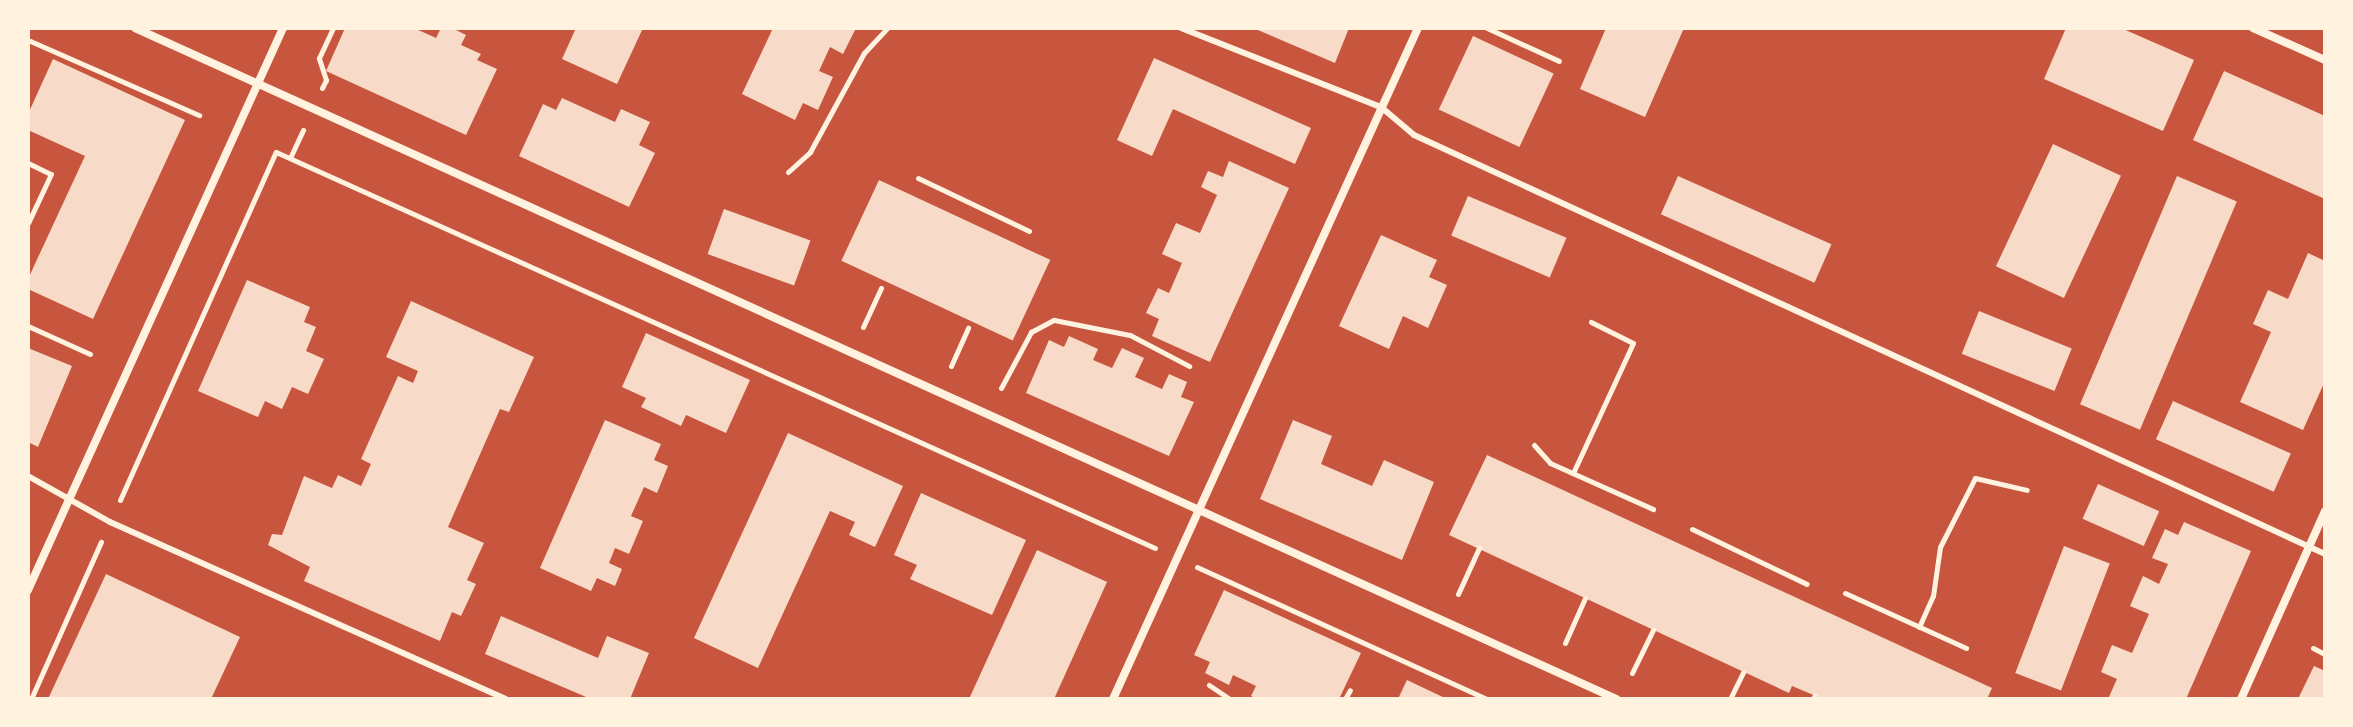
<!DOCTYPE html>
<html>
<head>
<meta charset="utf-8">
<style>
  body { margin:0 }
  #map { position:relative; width:2353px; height:727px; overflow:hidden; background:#c8553d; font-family:"DejaVu Sans",sans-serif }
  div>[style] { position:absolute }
  .building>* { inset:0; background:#f7dbc8; transform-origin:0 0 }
  .path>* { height:5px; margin:-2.5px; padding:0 2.5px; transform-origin:2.5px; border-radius:2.5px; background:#fff3e0 }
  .service>* { height:6px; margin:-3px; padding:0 3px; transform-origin:3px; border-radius:3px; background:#fff3e0 }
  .minor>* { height:8px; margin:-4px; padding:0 4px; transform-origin:4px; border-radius:4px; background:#fff3e0 }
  span { translate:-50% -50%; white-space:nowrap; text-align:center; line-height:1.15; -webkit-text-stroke:7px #fff3e0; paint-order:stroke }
  .frame { position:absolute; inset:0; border:30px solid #fff3e0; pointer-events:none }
</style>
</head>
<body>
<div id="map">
  <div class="building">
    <i style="clip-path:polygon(345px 28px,414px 28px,436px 38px,441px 28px,452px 28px,466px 35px,461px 45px,481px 54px,477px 60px,497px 69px,466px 135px,326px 71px)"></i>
    <i style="clip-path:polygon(576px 28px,643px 28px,617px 84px,562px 59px)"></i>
    <i style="clip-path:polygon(773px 28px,856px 28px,843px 54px,830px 47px,819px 71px,833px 77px,818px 110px,803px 103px,795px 120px,742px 94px)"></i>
    <i style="clip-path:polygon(1253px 28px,1349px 28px,1335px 63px)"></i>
    <i style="clip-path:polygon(1606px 28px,1684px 28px,1645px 117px,1580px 89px)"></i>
    <i style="clip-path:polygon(2066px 28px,2121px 28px,2194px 60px,2163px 131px,2044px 79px)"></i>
    <i style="left:1473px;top:36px;width:89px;height:81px;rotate:25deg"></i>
    <i style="clip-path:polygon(1154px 58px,1311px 128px,1295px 164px,1173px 109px,1152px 156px,1117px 140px)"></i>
    <i style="clip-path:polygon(53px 59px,185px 120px,93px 319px,28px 289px,28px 279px,85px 156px,28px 130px,28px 114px)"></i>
    <i style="clip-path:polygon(2224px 71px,2325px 116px,2325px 199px,2193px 140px)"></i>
    <i style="clip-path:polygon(562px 98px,615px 122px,621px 109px,650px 122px,639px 145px,655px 153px,629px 207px,519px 156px,543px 104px,556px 110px)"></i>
    <i style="left:2053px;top:144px;width:75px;height:135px;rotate:25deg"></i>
    <i style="clip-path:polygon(1229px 161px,1289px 188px,1210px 362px,1152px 336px,1159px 319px,1146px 313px,1158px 288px,1169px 293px,1182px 263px,1162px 254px,1176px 223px,1200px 233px,1217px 195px,1201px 187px,1208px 171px,1223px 177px)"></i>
    <i style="left:1678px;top:176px;width:168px;height:42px;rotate:24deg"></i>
    <i style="left:2177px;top:176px;width:65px;height:248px;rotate:23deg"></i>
    <i style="left:879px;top:180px;width:189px;height:89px;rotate:25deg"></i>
    <i style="left:1468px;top:196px;width:107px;height:43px;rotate:23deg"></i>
    <i style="left:724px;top:209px;width:92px;height:48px;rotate:20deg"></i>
    <i style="clip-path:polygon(1381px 235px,1437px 260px,1429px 277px,1447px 285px,1428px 328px,1403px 316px,1389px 349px,1339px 326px)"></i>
    <i style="clip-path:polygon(2308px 253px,2325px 261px,2325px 381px,2303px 430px,2240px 402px,2271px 332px,2253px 324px,2268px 290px,2288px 299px)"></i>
    <i style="clip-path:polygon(247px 280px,310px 307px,304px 322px,316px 327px,306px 351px,324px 359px,308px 394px,292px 387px,282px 409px,265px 401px,258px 417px,198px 391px)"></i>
    <i style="clip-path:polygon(411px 301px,534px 357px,509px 412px,500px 409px,448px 527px,484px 543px,467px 580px,476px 584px,461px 616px,452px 612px,440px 641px,304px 581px,310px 567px,268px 545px,272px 534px,282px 535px,304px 476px,332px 488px,338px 475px,361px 486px,371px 464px,361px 459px,398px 376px,413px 383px,418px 371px,386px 357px)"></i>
    <i style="left:1979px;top:311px;width:100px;height:46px;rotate:22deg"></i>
    <i style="clip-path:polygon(646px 333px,750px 380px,726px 433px,686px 415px,681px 426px,641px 407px,646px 398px,622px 387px)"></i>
    <i style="clip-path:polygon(1069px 336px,1098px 349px,1093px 360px,1112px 368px,1122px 348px,1144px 358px,1135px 377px,1162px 389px,1169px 374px,1187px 382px,1181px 397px,1194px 402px,1169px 456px,1026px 393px,1049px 340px,1064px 347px)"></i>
    <i style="clip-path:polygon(28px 348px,72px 366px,38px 447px,28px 442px)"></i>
    <i style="left:2173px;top:401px;width:129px;height:42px;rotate:24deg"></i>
    <i style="clip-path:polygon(605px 420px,661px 444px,654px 460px,668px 466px,657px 493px,644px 487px,631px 516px,643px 521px,629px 554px,615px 548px,609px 563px,622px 569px,615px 586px,597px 578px,591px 591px,540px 568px)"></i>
    <i style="clip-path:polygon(1293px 420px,1332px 436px,1321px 464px,1372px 486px,1384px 460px,1434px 482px,1402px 560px,1260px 499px)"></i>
    <i style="clip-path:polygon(788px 433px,903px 486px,875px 547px,849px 535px,855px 522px,830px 511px,758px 668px,694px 638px)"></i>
    <i style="clip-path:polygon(1487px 455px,1992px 688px,1987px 699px,1823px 699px,1792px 686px,1789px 693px,1449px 535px)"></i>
    <i style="left:2098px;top:484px;width:67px;height:38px;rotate:24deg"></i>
    <i style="clip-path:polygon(921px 493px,1026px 540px,992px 615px,910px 579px,917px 565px,894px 555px)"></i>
    <i style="clip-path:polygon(2184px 522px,2251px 551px,2186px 699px,2108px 699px,2117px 679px,2101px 672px,2112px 645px,2132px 653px,2149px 614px,2130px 606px,2143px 576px,2159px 584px,2168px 564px,2152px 558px,2165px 529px,2178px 535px)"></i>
    <i style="left:2064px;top:546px;width:49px;height:136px;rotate:21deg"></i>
    <i style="clip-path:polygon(1037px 550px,1107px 582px,1054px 699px,969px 699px)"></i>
    <i style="clip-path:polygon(106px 574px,240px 637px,211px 699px,48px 699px)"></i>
    <i style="clip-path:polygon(1224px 590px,1361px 653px,1339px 699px,1257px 699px,1251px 696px,1256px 686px,1233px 675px,1229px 685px,1205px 673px,1210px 662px,1194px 655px)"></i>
    <i style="clip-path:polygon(501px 616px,598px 658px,607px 636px,649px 653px,630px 699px,591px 699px,485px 654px)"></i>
    <i style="clip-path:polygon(2314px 666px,2325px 671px,2325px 699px,2298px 699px)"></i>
    <i style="clip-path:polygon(1407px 680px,1447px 699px,1398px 699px)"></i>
  </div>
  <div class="path">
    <i style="left:1487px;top:28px;width:79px;rotate:24.6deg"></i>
    <i style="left:28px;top:40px;width:187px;rotate:23.7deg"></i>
    <i style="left:322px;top:88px;width:9px;rotate:-63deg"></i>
    <i style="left:326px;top:80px;width:23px;rotate:-108deg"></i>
    <i style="left:319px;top:58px;width:33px;rotate:-65deg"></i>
    <i style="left:290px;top:158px;width:31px;rotate:-65deg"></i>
    <i style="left:28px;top:163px;width:25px;rotate:26deg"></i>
    <i style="left:51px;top:174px;width:54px;rotate:115.1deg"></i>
    <i style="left:788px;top:172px;width:30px;rotate:-42deg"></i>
    <i style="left:810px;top:152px;width:113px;rotate:-61.4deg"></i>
    <i style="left:864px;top:53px;width:34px;rotate:-47deg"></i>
    <i style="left:918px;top:178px;width:123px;rotate:25.5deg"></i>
    <i style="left:28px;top:326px;width:68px;rotate:24.3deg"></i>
    <i style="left:863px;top:327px;width:43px;rotate:-65.2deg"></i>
    <i style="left:951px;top:366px;width:42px;rotate:-65.9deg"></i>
    <i style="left:1001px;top:388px;width:64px;rotate:-61.8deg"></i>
    <i style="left:1031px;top:332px;width:26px;rotate:-28deg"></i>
    <i style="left:1054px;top:320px;width:77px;rotate:11.2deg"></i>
    <i style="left:1130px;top:335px;width:67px;rotate:27.7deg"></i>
    <i style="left:1534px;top:445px;width:24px;rotate:48deg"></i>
    <i style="left:1550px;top:463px;width:113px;rotate:24.1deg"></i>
    <i style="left:1573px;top:473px;width:143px;rotate:-65.2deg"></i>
    <i style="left:1633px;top:343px;width:47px;rotate:-153.4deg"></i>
    <i style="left:120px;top:500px;width:381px;rotate:-65.9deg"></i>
    <i style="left:276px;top:152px;width:964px;rotate:24.25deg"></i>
    <i style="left:1692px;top:529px;width:127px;rotate:25.6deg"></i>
    <i style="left:1197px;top:567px;width:319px;rotate:24.5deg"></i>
    <i style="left:1845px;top:593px;width:133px;rotate:24.4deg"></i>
    <i style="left:1458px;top:594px;width:51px;rotate:-65.5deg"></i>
    <i style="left:1919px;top:627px;width:34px;rotate:-66deg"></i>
    <i style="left:1933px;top:596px;width:49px;rotate:-81.9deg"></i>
    <i style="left:1940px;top:547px;width:77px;rotate:-63.1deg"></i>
    <i style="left:1975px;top:478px;width:53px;rotate:13deg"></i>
    <i style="left:1565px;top:643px;width:49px;rotate:-66deg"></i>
    <i style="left:2313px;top:648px;width:13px;rotate:27deg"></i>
    <i style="left:1632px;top:673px;width:48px;rotate:-64deg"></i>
    <i style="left:1209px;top:685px;width:25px;rotate:34deg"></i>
    <i style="left:31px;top:699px;width:172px;rotate:-66deg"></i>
    <i style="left:1345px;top:699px;width:10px;rotate:-61deg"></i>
    <i style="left:1730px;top:699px;width:30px;rotate:-64deg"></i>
    <i style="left:1813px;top:699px;width:4px;rotate:-63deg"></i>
  </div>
  <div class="service">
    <i style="left:1181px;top:28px;width:215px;rotate:21.6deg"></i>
    <i style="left:1381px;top:107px;width:43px;rotate:40.3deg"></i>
    <i style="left:1414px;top:135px;width:1003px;rotate:24.7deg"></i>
    <i style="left:28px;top:476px;width:94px;rotate:29.3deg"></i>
    <i style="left:110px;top:522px;width:433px;rotate:24.1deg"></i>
  </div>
  <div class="minor">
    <i style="left:135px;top:28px;width:1626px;rotate:24.37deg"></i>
    <i style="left:2253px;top:28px;width:79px;rotate:24deg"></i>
    <i style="left:28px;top:590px;width:617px;rotate:-65.59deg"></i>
    <i style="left:1113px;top:699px;width:737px;rotate:-65.56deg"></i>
    <i style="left:2241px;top:699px;width:206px;rotate:-65.9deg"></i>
  </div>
  <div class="frame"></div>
</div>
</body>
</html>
